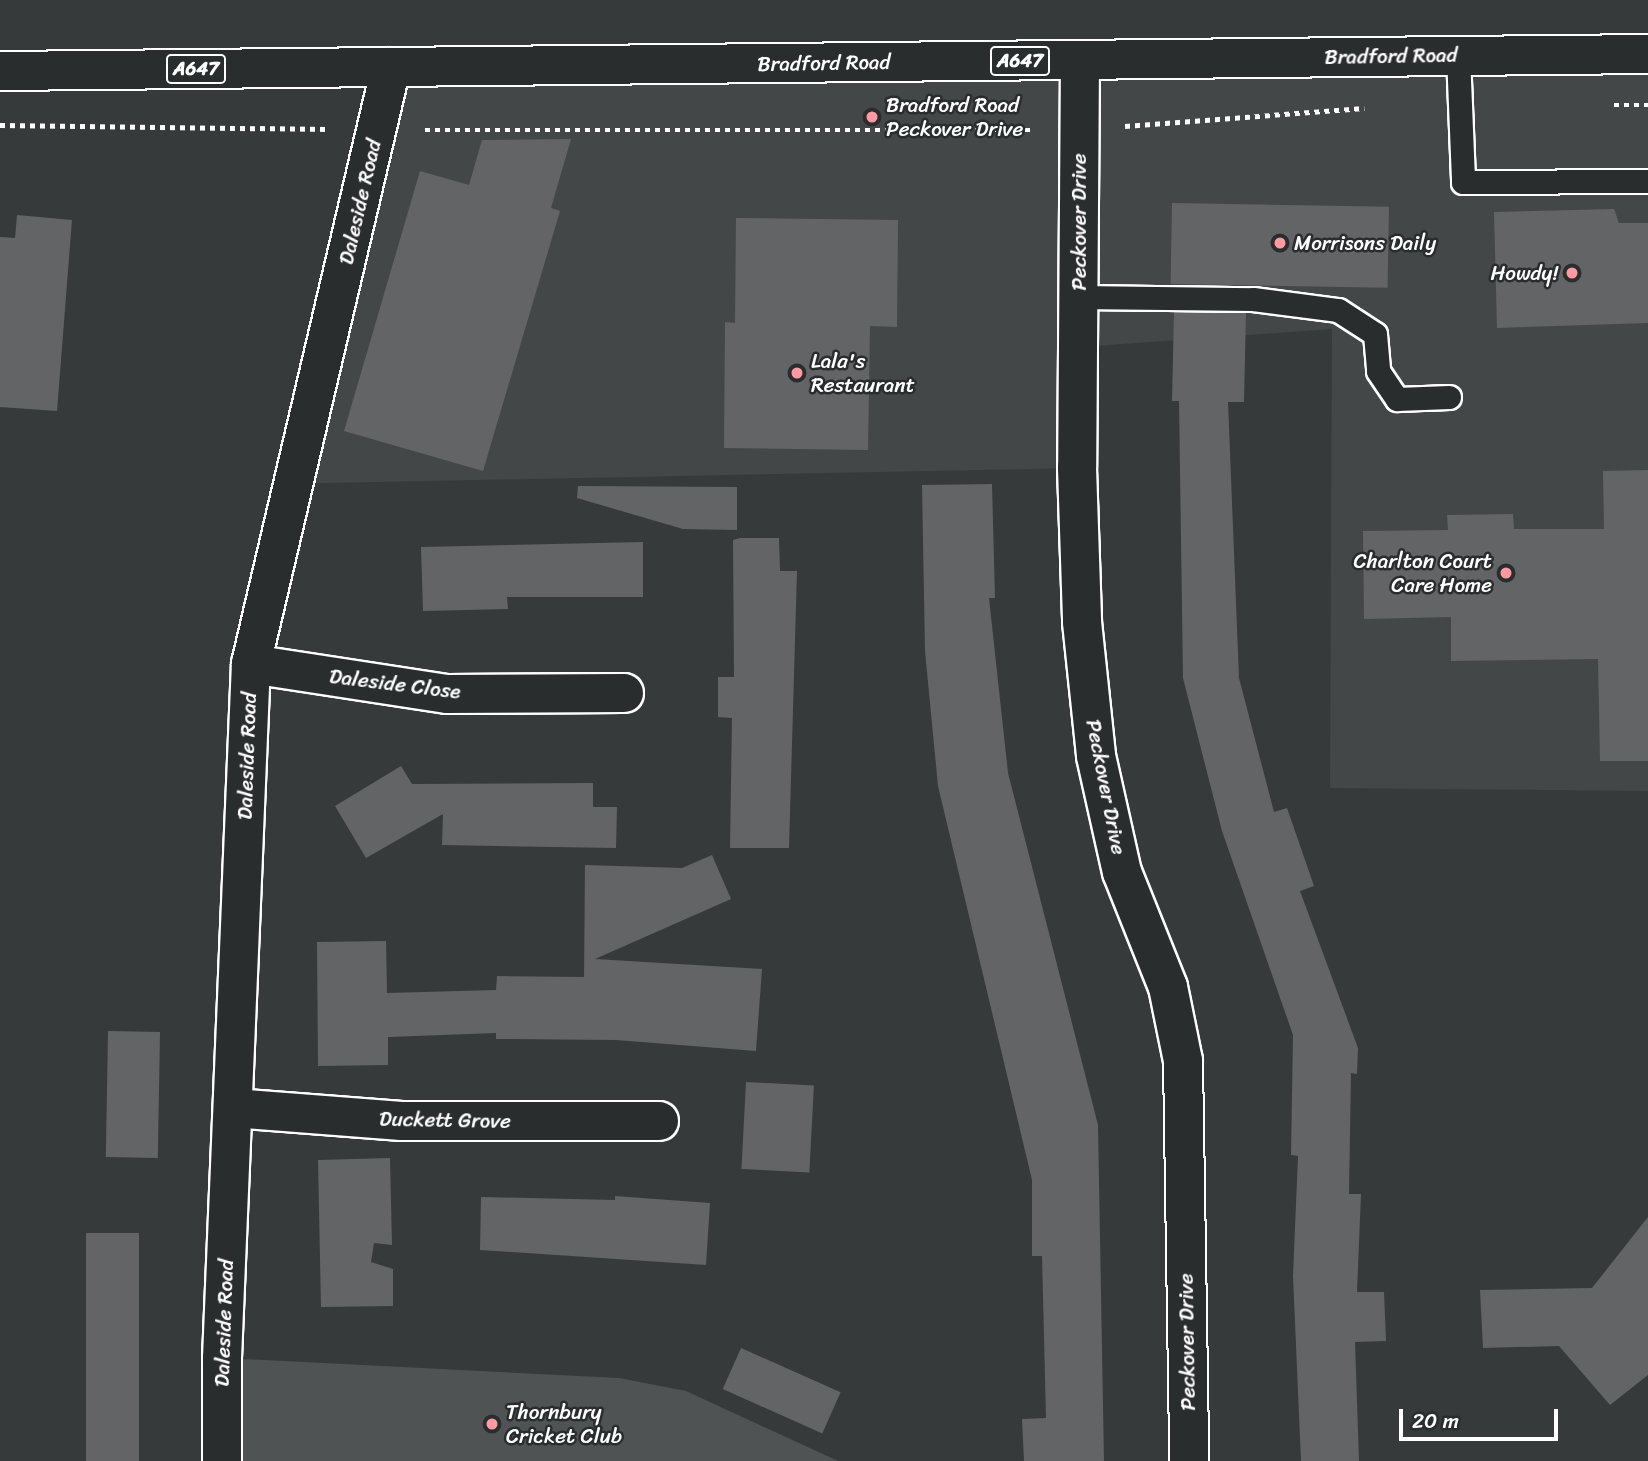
<!DOCTYPE html>
<html>
<head>
<meta charset="utf-8">
<style>
  body { margin:0 }
  #map { position:relative; width:1648px; height:1461px; overflow:hidden; background:#373a3b; font-family:Sriracha,sans-serif }
  div>[style] { position:absolute }
  .built>* { inset:0; background:#444748 }
  .green>* { inset:0; background:#505354 }
  .building>* { inset:0; background:#636465; transform-origin:0 0 }
  .path>* { height:4.5px; margin-top:-2.25px; transform-origin:0; background:repeating-linear-gradient(90deg,#fff 0 5px,transparent 0 10px) }
  .roads { filter:drop-shadow(2px 0 #fff) drop-shadow(-2px 0 #fff) drop-shadow(0 2px #fff) drop-shadow(0 -2px #fff) }
  .service>* { height:23px; margin:-11.5px; padding:0 11.5px; transform-origin:11.5px; border-radius:11.5px; background:#2a2d2e }
  .minor>* { height:38px; margin:-19px; padding:0 19px; transform-origin:19px; border-radius:19px; background:#2a2d2e }
  .trunk>* { height:38px; margin:-19px; padding:0 19px; transform-origin:19px; border-radius:19px; background:#2a2d2e }
  .dots>* { width:19px; height:19px; translate:-50% -50%; box-sizing:border-box; border:4px solid #2a2d2e; border-radius:50% }
  span { translate:-50% -50%; white-space:nowrap; text-align:center; line-height:1.15; -webkit-text-stroke:5px #2a2d2e; paint-order:stroke }
  .shield-label span { padding:2px 5px; background:#2a2d2e; border:2px solid; border-radius:5px; -webkit-text-stroke-width:0 }
  .shield-label { font-size:19px; color:#fff; font-weight:700 }
  .street-label { font-size:21px; color:#fff }
  .poi-label { font-size:21px; color:#fff }
  .left { translate:0 -50%; text-align:left }
  .right { translate:-100% -50%; text-align:right }
  .scale { position:absolute; left:1399px; top:1409px; width:159px; height:32px; box-sizing:border-box; border:4px solid #fff; border-top:0; padding-left:9px; font-size:21px; line-height:24px; white-space:nowrap; color:#fff; -webkit-text-stroke:5px #2a2d2e; paint-order:stroke }
</style>
</head>
<body>
<div id="map">
  <div class="built">
    <i style="clip-path:polygon(1648px 54px,1648px 791px,1330px 788px,1332px 329px,1080px 347px,1077px 468px,278px 484px,391px 67px)"></i>
  </div>
  <div class="green">
    <i style="clip-path:polygon(222px 1358px,619px 1378px,686px 1391px,838px 1461px,222px 1461px)"></i>
  </div>
  <div class="building">
    <i style="clip-path:polygon(571px 139px,551px 208px,560px 211px,483px 471px,344px 431px,420px 171px,469px 185px,482px 140px)"></i>
    <i style="left:1172px;top:203px;width:217px;height:81px;rotate:1deg"></i>
    <i style="clip-path:polygon(1614px 209px,1619px 223px,1648px 223px,1648px 323px,1497px 328px,1494px 212px)"></i>
    <i style="clip-path:polygon(17px 215px,72px 220px,57px 411px,0 407px,0 237px,15px 238px)"></i>
    <i style="clip-path:polygon(736px 218px,898px 220px,897px 327px,870px 326px,868px 450px,724px 448px,725px 322px,735px 323px)"></i>
    <i style="clip-path:polygon(1174px 312px,1246px 313px,1244px 402px,1228px 402px,1239px 678px,1274px 812px,1287px 808px,1314px 886px,1300px 891px,1358px 1048px,1357px 1074px,1351px 1073px,1349px 1194px,1361px 1194px,1357px 1292px,1384px 1292px,1386px 1341px,1355px 1342px,1359px 1461px,1301px 1461px,1293px 1276px,1298px 1156px,1291px 1155px,1293px 1035px,1222px 831px,1183px 678px,1179px 401px,1172px 401px)"></i>
    <i style="clip-path:polygon(1648px 470px,1648px 761px,1600px 761px,1598px 659px,1451px 661px,1451px 617px,1364px 619px,1363px 531px,1448px 530px,1447px 515px,1513px 514px,1514px 529px,1604px 529px,1603px 471px)"></i>
    <i style="clip-path:polygon(992px 484px,995px 598px,989px 598px,1008px 773px,1098px 1125px,1104px 1461px,1024px 1461px,1022px 1419px,1046px 1418px,1042px 1256px,1032px 1256px,1032px 1180px,938px 786px,925px 651px,922px 485px)"></i>
    <i style="clip-path:polygon(578px 486px,737px 487px,737px 530px,683px 529px,577px 498px)"></i>
    <i style="clip-path:polygon(740px 538px,779px 538px,780px 571px,797px 571px,789px 848px,730px 848px,732px 718px,718px 717px,718px 677px,734px 677px,733px 540px)"></i>
    <i style="clip-path:polygon(643px 542px,643px 597px,507px 597px,508px 609px,423px 611px,421px 547px)"></i>
    <i style="clip-path:polygon(401px 766px,412px 784px,593px 783px,593px 807px,617px 807px,616px 848px,442px 845px,443px 814px,366px 858px,335px 806px)"></i>
    <i style="clip-path:polygon(712px 855px,731px 899px,595px 959px,762px 969px,756px 1051px,616px 1040px,496px 1039px,496px 1033px,388px 1037px,388px 1065px,318px 1066px,317px 942px,386px 941px,387px 993px,496px 990px,497px 976px,584px 977px,585px 865px,682px 868px)"></i>
    <i style="left:160px;top:1032px;width:126px;height:52px;rotate:91deg"></i>
    <i style="left:746px;top:1082px;width:68px;height:87px;rotate:3deg"></i>
    <i style="clip-path:polygon(390px 1158px,392px 1245px,374px 1243px,371px 1262px,393px 1269px,393px 1306px,321px 1307px,318px 1160px)"></i>
    <i style="clip-path:polygon(615px 1196px,710px 1203px,706px 1265px,480px 1250px,481px 1197px,615px 1200px)"></i>
    <i style="clip-path:polygon(1648px 1217px,1648px 1375px,1610px 1405px,1559px 1346px,1483px 1348px,1480px 1290px,1592px 1288px)"></i>
    <i style="left:86px;top:1233px;width:53px;height:228px"></i>
    <i style="left:741px;top:1348px;width:109px;height:45px;rotate:24deg"></i>
  </div>
  <div class="path">
    <i style="left:1614px;top:105px;width:34px"></i>
    <i style="left:0;top:125px;width:329px;rotate:0.7deg"></i>
    <i style="left:1125px;top:126px;width:240px;rotate:-4.3deg"></i>
    <i style="left:425px;top:130px;width:607px"></i>
  </div>
  <div class="roads">
    <div class="service">
      <i style="left:1458px;top:55px;width:127px;rotate:87.7deg"></i>
      <i style="left:1463px;top:182px;width:185px;rotate:-0.3deg"></i>
      <i style="left:1079px;top:297px;width:174px;rotate:0.7deg"></i>
      <i style="left:1253px;top:299px;width:86px;rotate:7.4deg"></i>
      <i style="left:1338px;top:310px;width:44px;rotate:33deg"></i>
      <i style="left:1375px;top:334px;width:37px;rotate:85deg"></i>
      <i style="left:1378px;top:371px;width:34px;rotate:56deg"></i>
      <i style="left:1397px;top:399px;width:52px;rotate:-2.2deg"></i>
    </div>
    <div class="minor">
      <i style="left:1080px;top:61px;width:407px;rotate:90.4deg"></i>
      <i style="left:1077px;top:468px;width:154px;rotate:88.1deg"></i>
      <i style="left:1082px;top:622px;width:135px;rotate:84deg"></i>
      <i style="left:1096px;top:756px;width:119px;rotate:77.4deg"></i>
      <i style="left:1122px;top:872px;width:124px;rotate:68.2deg"></i>
      <i style="left:1168px;top:987px;width:76px;rotate:78.5deg"></i>
      <i style="left:1183px;top:1061px;width:400px;rotate:89.1deg"></i>
      <i style="left:251px;top:664px;width:198px;rotate:8.7deg"></i>
      <i style="left:447px;top:694px;width:177px;rotate:-0.3deg"></i>
      <i style="left:233px;top:1108px;width:169px;rotate:4.4deg"></i>
      <i style="left:402px;top:1121px;width:257px"></i>
      <i style="left:222px;top:1461px;width:103px;rotate:-90deg"></i>
      <i style="left:222px;top:1358px;width:695px;rotate:-87.61deg"></i>
      <i style="left:251px;top:664px;width:613px;rotate:-76.8deg"></i>
    </div>
    <div class="trunk">
      <i style="left:0;top:71px;width:1648px;rotate:-0.59deg"></i>
    </div>
  </div>
  <div class="dots">
    <i style="left:872px;top:117px;background:#ff9aa2"></i>
    <i style="left:1280px;top:243px;background:#ff9aa2"></i>
    <i style="left:1572px;top:273px;background:#ff9aa2"></i>
    <i style="left:797px;top:373px;background:#ff9aa2"></i>
    <i style="left:1506px;top:573px;background:#ff9aa2"></i>
    <i style="left:492px;top:1424px;background:#ff9aa2"></i>
  </div>
  <div class="shield-label">
    <span style="left:1020px;top:61px">A647</span>
    <span style="left:196px;top:69px">A647</span>
  </div>
  <div class="street-label">
    <span style="left:1391px;top:56px;rotate:-1deg">Bradford Road</span>
    <span style="left:824px;top:63px;rotate:-1deg">Bradford Road</span>
    <span style="left:360px;top:202px;rotate:-77deg">Daleside Road</span>
    <span style="left:1079px;top:222px;rotate:-90deg">Peckover Drive</span>
    <span style="left:395px;top:684px;rotate:7deg">Daleside Close</span>
    <span style="left:247px;top:756px;rotate:-88deg">Daleside Road</span>
    <span style="left:1106px;top:787px;rotate:79deg">Peckover Drive</span>
    <span style="left:445px;top:1120px;rotate:1deg">Duckett Grove</span>
    <span style="left:224px;top:1323px;rotate:-88deg">Daleside Road</span>
    <span style="left:1187px;top:1342px;rotate:-91deg">Peckover Drive</span>
  </div>
  <div class="poi-label">
    <span class="left" style="left:886px;top:117px">Bradford Road<br>Peckover Drive</span>
    <span class="left" style="left:1294px;top:243px">Morrisons Daily</span>
    <span class="right" style="left:1558px;top:273px">Howdy!</span>
    <span class="left" style="left:811px;top:373px">Lala's<br>Restaurant</span>
    <span class="right" style="left:1492px;top:573px">Charlton Court<br>Care Home</span>
    <span class="left" style="left:506px;top:1424px">Thornbury<br>Cricket Club</span>
  </div>
  <div class="scale">20 m</div>
</div>
</body>
</html>
